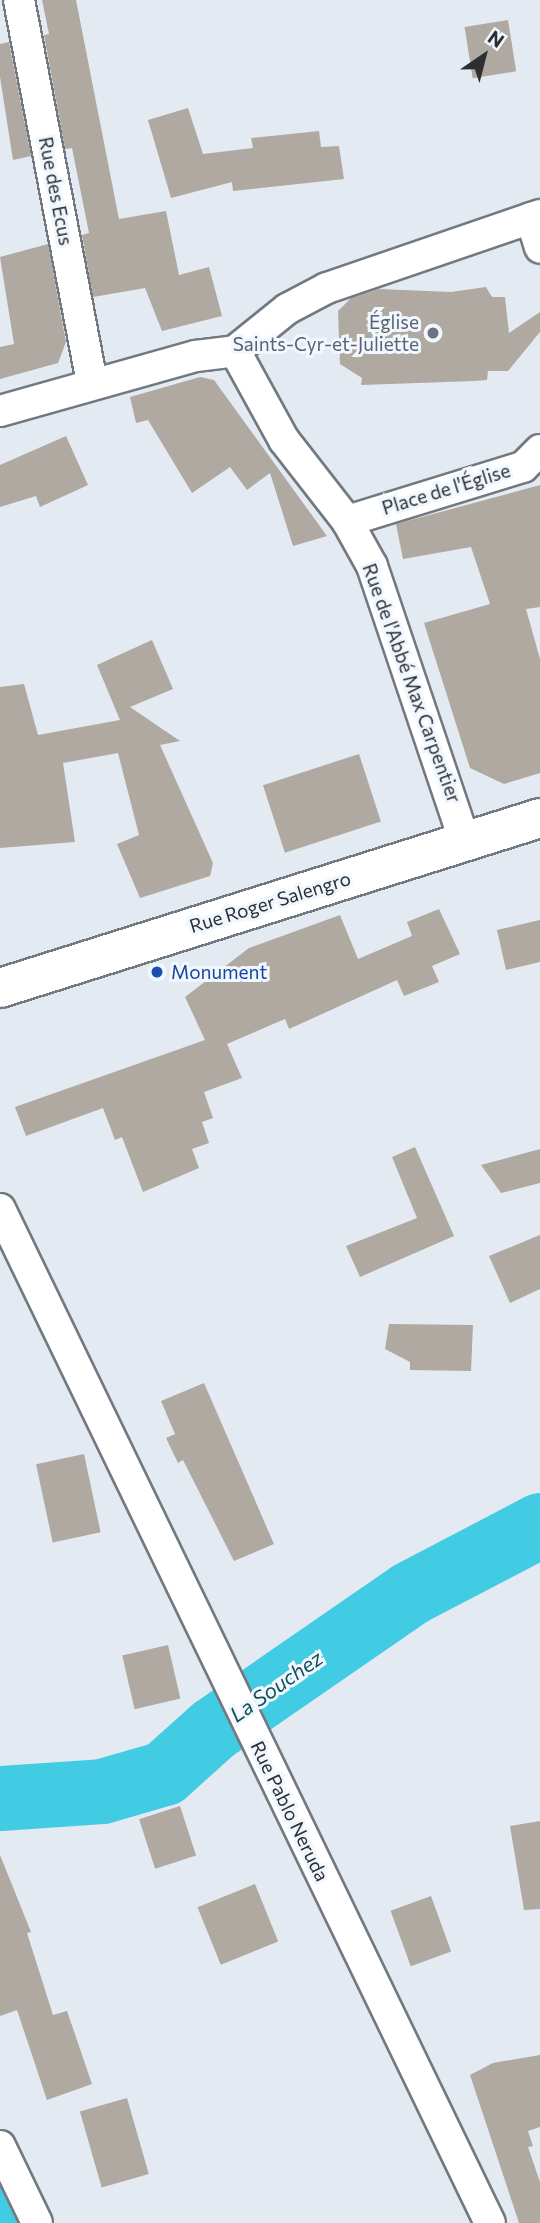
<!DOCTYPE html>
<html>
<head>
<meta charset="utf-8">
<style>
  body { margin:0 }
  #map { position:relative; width:540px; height:2223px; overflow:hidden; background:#e3eaf1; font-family:Commissioner,sans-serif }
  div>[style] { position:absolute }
  .river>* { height:65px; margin:-32.5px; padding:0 32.5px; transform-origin:32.5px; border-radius:32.5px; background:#42cce3 }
  .building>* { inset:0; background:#afa9a2; transform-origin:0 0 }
  .roads { filter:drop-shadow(2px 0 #737980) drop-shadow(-2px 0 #737980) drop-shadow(0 2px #737980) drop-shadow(0 -2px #737980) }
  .minor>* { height:30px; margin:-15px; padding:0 15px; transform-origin:15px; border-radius:15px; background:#fff }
  .secondary>* { height:38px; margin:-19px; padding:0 19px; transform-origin:19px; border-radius:19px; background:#fff }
  .dots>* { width:19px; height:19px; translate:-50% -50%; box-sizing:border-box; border:4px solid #f0f7fe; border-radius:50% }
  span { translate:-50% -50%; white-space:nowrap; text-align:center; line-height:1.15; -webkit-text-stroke:6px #f0f7fe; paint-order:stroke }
  .street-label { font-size:19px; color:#2d3032 }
  .worship-label { font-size:19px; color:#5b616d }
  .right { translate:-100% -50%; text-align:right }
  .transit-label { font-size:19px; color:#164399 }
  .left { translate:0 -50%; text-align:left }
  .water-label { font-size:21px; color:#144e57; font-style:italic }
  .north { position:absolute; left:449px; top:21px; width:70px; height:70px; -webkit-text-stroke:5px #f0f7fe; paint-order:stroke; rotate:35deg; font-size:19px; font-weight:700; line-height:28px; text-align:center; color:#2d3032 }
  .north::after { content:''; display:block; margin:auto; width:24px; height:32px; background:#2d3032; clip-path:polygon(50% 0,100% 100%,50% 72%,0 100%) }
</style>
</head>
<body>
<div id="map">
  <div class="river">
    <i style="left:0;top:1798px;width:102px;rotate:-3.9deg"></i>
    <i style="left:102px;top:1791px;width:65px;rotate:-16.2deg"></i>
    <i style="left:164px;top:1773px;width:66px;rotate:-41.9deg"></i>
    <i style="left:213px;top:1729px;width:239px;rotate:-34.6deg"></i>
    <i style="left:410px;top:1593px;width:147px;rotate:-27.6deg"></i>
    <i style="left:0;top:2215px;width:9px;rotate:63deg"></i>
  </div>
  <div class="building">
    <i style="clip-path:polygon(42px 0,76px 0,119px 219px,166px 211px,179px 275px,209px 267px,222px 316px,162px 331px,145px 288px,93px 297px,82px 235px,89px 233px,72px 148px,65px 149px,44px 35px,49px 34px)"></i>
    <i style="left:508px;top:20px;width:52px;height:44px;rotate:81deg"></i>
    <i style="clip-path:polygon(9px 42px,31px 156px,13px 160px,0 77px,0 44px)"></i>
    <i style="clip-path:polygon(188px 108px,203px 154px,253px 148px,251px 138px,319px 131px,321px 147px,339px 146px,344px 179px,233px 191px,232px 182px,171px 198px,148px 120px)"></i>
    <i style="clip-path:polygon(48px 244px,66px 342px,58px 363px,0 379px,0 347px,14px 344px,0 257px)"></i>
    <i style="clip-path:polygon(486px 287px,492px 297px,505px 297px,509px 333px,540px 312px,540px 332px,508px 371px,488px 371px,487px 380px,474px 381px,361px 385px,362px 378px,340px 364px,338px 311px,351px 298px,379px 289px,451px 292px)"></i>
    <i style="clip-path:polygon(200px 377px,214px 380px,327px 536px,293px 546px,270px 473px,247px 490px,230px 467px,192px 493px,148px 420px,136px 423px,130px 397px)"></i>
    <i style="clip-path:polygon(66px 436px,88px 485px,40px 507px,36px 496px,0 507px,0 465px)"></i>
    <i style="clip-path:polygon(540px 485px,540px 607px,526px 609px,540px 659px,540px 773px,504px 784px,470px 768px,424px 623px,490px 604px,471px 547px,403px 559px,396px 524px)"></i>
    <i style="clip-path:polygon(152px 640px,173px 689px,130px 707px,180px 741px,160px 745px,213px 863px,210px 876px,140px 898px,117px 844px,139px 835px,118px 753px,63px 763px,75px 842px,0 848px,0 687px,24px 684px,38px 735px,120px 720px,97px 665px)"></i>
    <i style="left:359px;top:754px;width:71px;height:101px;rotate:72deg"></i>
    <i style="clip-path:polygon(439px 909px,460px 954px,432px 966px,439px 982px,404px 996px,397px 980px,289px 1029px,285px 1019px,227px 1044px,242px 1078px,204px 1092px,213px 1118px,202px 1122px,209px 1143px,192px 1149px,199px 1168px,143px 1192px,122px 1137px,115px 1140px,103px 1108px,26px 1136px,15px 1107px,205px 1040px,185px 997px,249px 948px,340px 915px,358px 959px,412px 936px,407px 922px)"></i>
    <i style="clip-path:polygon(540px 920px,540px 962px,506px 970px,497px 930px)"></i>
    <i style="clip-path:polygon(415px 1147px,454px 1236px,360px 1277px,346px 1246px,417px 1218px,392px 1157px)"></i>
    <i style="clip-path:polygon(540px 1149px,540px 1183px,501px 1193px,481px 1165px)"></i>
    <i style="clip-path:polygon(540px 1235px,540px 1289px,510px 1303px,489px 1256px)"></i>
    <i style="clip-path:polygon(389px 1324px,473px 1325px,471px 1371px,410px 1370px,410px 1362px,385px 1349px)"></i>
    <i style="clip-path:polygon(204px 1383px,274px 1544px,234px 1561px,183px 1460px,178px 1463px,166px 1438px,175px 1434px,161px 1401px)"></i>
    <i style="left:84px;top:1454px;width:80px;height:49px;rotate:78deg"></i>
    <i style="left:168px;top:1645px;width:55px;height:47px;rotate:77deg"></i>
    <i style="left:180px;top:1806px;width:52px;height:43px;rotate:72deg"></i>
    <i style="clip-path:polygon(540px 1821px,540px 1909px,524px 1910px,510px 1826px)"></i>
    <i style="clip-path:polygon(0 1855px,31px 1932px,27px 1933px,53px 2015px,67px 2011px,92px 2084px,47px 2100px,17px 2010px,0 2016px)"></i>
    <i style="left:255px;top:1884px;width:62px;height:62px;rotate:68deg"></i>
    <i style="left:431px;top:1896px;width:59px;height:43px;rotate:70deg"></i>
    <i style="clip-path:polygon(540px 2055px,540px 2127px,528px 2131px,533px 2146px,528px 2147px,540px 2182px,540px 2223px,519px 2223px,470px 2075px,493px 2063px)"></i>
    <i style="left:127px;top:2098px;width:79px;height:49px;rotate:74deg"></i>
  </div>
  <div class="roads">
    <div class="minor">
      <i style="left:19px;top:0;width:390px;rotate:79.2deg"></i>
      <i style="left:531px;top:218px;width:31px;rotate:73deg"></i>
      <i style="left:235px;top:351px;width:102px;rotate:61.2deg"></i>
      <i style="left:284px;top:440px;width:103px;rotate:52.1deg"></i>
      <i style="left:347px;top:521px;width:51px;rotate:60.9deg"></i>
      <i style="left:372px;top:566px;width:291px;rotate:71.4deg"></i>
      <i style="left:0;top:411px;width:204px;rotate:-15.7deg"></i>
      <i style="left:196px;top:356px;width:39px;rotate:-7deg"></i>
      <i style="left:235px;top:351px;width:67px;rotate:-38.9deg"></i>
      <i style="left:287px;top:309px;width:45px;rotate:-27.7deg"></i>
      <i style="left:327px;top:288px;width:225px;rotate:-18.9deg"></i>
      <i style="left:347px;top:521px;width:184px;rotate:-17.1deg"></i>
      <i style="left:523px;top:467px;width:24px;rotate:-45deg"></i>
      <i style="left:0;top:1209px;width:1126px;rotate:64.21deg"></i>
      <i style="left:0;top:2146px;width:85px;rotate:64.3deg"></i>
    </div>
    <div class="secondary">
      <i style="left:0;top:988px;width:566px;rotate:-17.47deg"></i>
    </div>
  </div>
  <div class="dots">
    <i style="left:433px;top:333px;background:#6b7280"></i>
    <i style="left:157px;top:972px;background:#1a4fb4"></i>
  </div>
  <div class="street-label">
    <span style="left:56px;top:191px;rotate:79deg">Rue des Ecus</span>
    <span style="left:446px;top:489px;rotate:-17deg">Place de l'Église</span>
    <span style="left:412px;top:683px;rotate:70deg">Rue de l'Abbé Max Carpentier</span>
    <span style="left:270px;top:902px;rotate:-17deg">Rue Roger Salengro</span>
    <span style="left:290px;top:1811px;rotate:64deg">Rue Pablo Neruda</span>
  </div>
  <div class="worship-label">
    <span class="right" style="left:419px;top:333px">Église<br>Saints-Cyr-et-Juliette</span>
  </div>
  <div class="transit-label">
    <span class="left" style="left:171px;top:972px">Monument</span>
  </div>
  <div class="water-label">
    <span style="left:276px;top:1686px;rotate:-35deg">La Souchez</span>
  </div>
  <div class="north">N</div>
</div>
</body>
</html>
